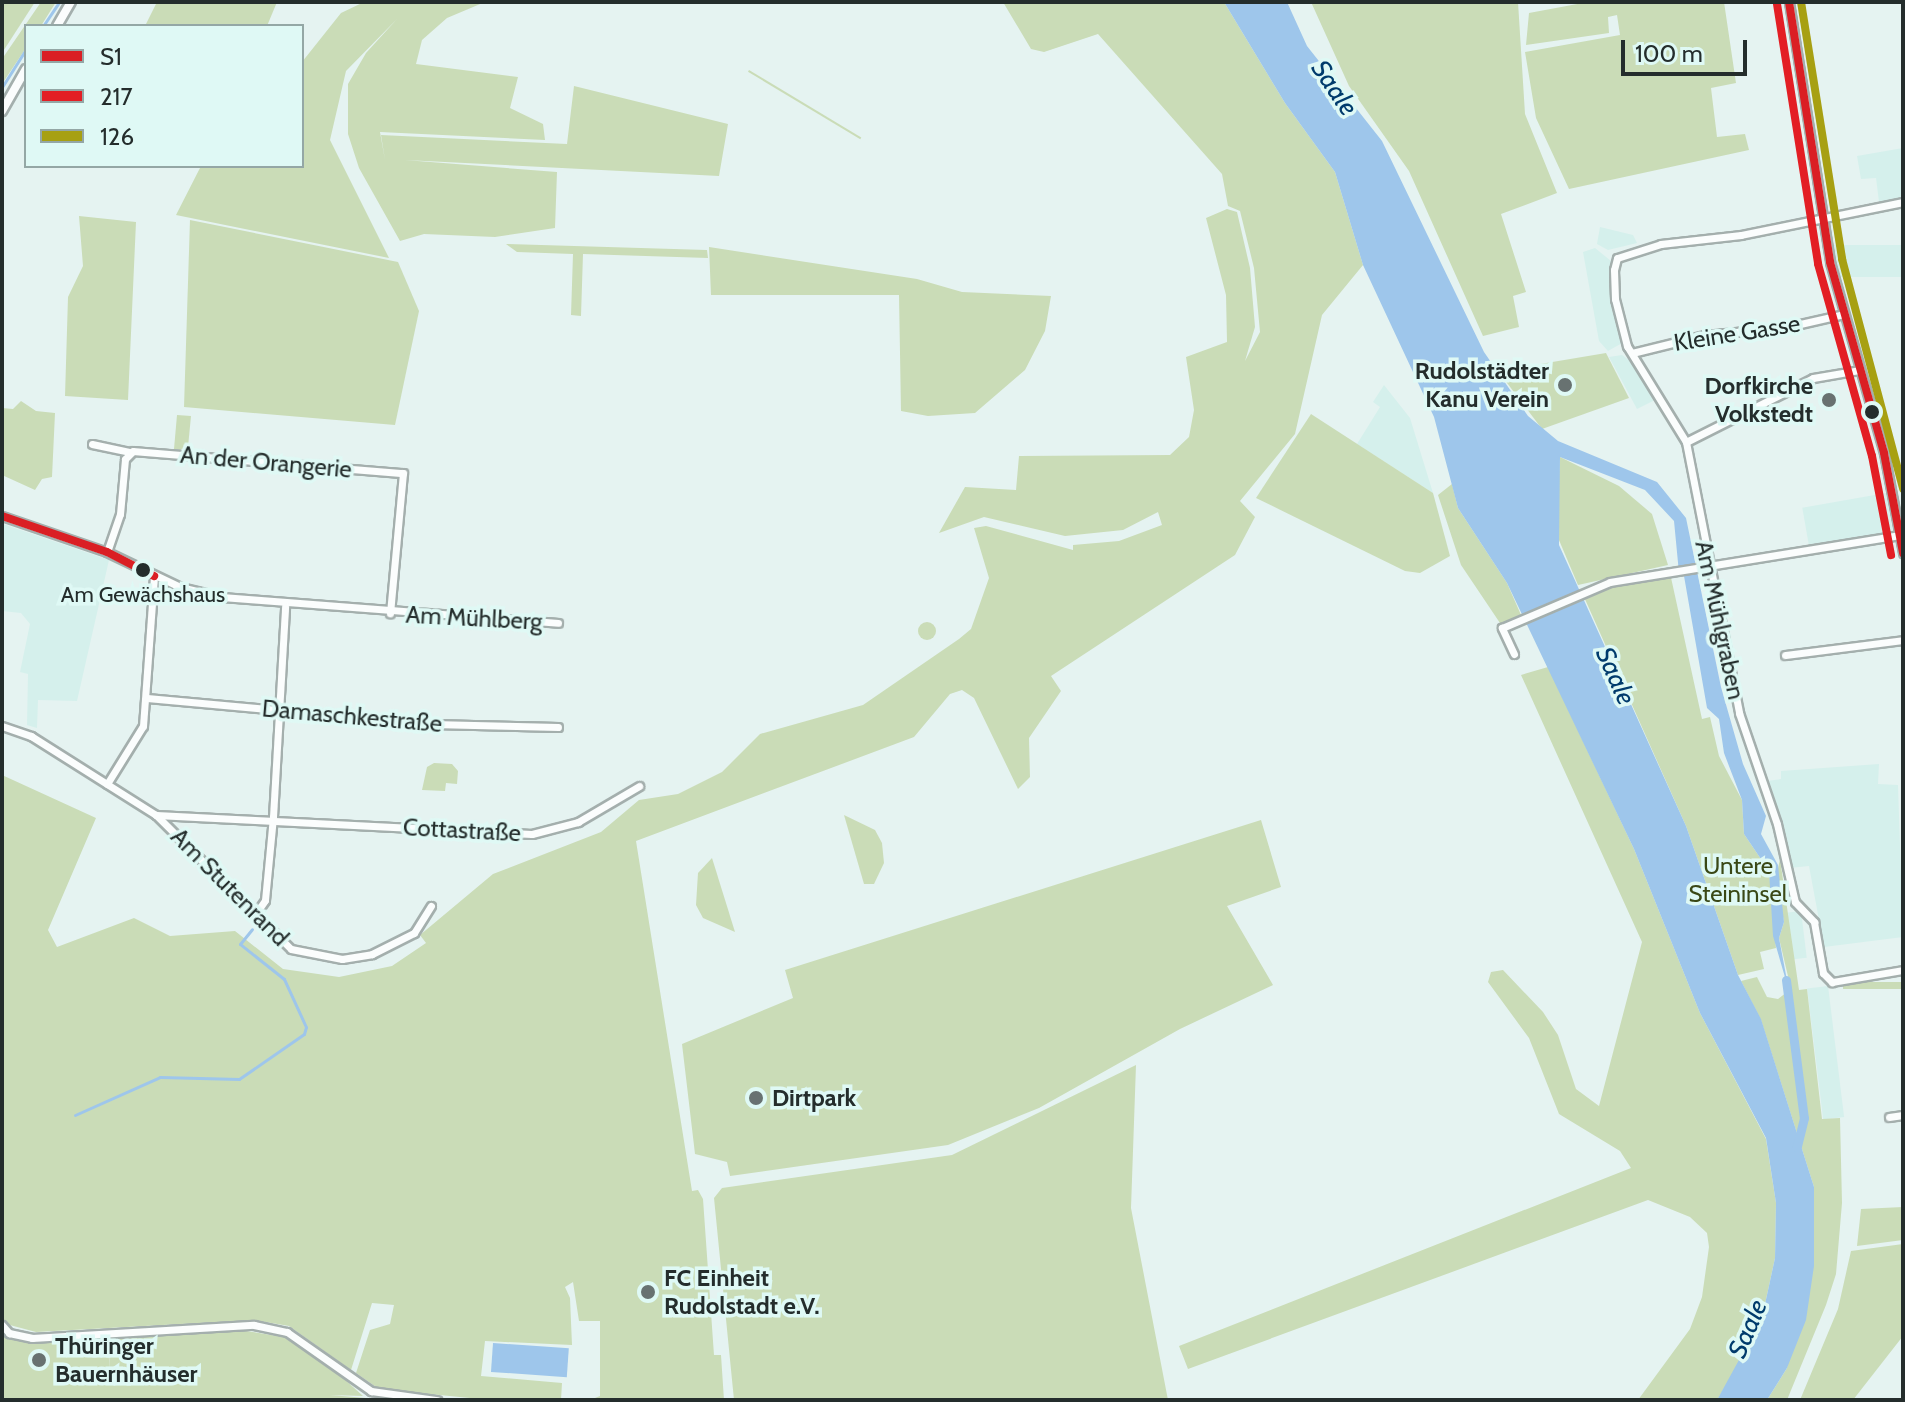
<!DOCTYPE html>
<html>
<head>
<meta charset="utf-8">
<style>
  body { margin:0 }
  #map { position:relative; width:1905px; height:1402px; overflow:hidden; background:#e5f3f1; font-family:Cabin,sans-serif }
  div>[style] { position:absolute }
  .built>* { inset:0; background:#d5f0ec; transform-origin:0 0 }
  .green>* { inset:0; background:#cadcb7; transform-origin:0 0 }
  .round { border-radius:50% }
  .water>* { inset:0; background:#9ec6eb; transform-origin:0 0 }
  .stream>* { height:3px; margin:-1.5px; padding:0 1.5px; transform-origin:1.5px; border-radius:1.5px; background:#9ec6eb }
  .canal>* { height:9px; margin:-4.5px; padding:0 4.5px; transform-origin:4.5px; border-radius:4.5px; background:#9ec6eb }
  .roads { filter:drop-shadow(2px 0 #a4afad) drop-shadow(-2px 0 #a4afad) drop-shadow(0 2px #a4afad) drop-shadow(0 -2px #a4afad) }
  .minor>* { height:7px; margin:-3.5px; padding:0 3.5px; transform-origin:3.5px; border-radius:3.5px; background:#fbfdfd }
  .tertiary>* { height:8px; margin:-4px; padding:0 4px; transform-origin:4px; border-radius:4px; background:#fbfdfd }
  .bus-1>* { height:8px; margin:-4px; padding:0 4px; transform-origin:4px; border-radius:4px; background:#da1f24 }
  .bus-2>* { height:8px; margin:-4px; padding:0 4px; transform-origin:4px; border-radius:4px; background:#e31e24 }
  .bus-3>* { height:8px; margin:-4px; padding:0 4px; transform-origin:4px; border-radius:4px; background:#a7a012 }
  .dots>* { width:22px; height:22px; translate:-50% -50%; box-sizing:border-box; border:4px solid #dff9f5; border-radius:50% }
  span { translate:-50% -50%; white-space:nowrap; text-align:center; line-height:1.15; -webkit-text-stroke:7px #dff9f5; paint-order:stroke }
  .bus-label { font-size:22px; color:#242d2c }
  .street-label { font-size:24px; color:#242d2c }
  .poi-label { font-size:24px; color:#242d2c; font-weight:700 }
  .right { translate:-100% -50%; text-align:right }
  .left { translate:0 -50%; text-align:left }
  .park-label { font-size:24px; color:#3a4816 }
  .water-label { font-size:26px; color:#003b6c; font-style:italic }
  .frame { position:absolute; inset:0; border:4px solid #242d2c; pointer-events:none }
  .legend { position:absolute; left:24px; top:24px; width:280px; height:144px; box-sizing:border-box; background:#dff9f5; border:2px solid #94a7a5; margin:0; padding:10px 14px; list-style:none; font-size:24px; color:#242d2c }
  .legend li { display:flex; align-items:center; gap:16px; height:40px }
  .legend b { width:40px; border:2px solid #94a7a5 }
  .scale { position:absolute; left:1621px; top:40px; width:126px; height:36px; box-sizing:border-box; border:4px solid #242d2c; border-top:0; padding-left:10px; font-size:24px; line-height:28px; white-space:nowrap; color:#242d2c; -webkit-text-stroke:6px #dff9f5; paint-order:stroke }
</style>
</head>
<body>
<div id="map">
  <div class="built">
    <i style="clip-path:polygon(1903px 148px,1903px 198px,1879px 202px,1876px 178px,1861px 179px,1857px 156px)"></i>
    <i style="clip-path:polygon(1600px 227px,1633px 235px,1637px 243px,1608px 250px,1597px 244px)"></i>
    <i style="left:1903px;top:245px;width:32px;height:69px;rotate:90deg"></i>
    <i style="clip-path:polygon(1595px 248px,1611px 261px,1613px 306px,1624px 342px,1608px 351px,1599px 341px,1583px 252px)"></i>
    <i style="clip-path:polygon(1622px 355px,1637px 366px,1655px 400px,1637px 409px,1609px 357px)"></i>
    <i style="clip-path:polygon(1384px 385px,1410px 418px,1433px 493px,1357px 444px,1380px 407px,1373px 402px)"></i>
    <i style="left:1886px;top:493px;width:41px;height:85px;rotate:80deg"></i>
    <i style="clip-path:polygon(3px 524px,109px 560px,77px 701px,38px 700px,37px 728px,27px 725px,28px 674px,20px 672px,30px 624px,21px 613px,2px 611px)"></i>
    <i style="clip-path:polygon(1879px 764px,1878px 784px,1898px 785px,1903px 937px,1824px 947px,1809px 866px,1789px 868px,1767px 781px,1781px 779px,1781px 771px)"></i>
    <i style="left:1801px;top:911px;width:47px;height:15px;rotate:83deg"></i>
    <i style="left:1828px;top:986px;width:132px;height:21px;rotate:83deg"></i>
  </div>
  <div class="green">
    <i style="clip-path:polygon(2px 2px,35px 2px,2px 53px)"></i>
    <i style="clip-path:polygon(41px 2px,56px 2px,41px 26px,26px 26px,26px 48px,2px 84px,2px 59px)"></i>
    <i style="clip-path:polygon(157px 2px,277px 2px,267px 26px,145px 26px)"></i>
    <i style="clip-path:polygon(364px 2px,485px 2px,447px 18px,422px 40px,416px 64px,518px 77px,510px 108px,543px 124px,545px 140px,380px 132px,385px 160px,381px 135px,567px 144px,574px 86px,728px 124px,719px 176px,405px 160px,557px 172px,555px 228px,495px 237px,424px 234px,400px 241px,359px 168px,348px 134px,348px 84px,366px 53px,397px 19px,346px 71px,330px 140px,389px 258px,176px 215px,201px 166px,302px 166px,302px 62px,341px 13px)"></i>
    <i style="clip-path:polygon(1003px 2px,1224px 2px,1285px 103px,1335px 172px,1363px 265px,1322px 315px,1295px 434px,1240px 501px,1255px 517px,1235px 555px,1051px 676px,1061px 691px,1029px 738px,1030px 777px,1018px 789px,974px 698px,962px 690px,950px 694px,914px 737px,636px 841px,692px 1191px,698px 1190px,703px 1199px,714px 1355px,721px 1355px,724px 1400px,590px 1400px,600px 1396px,600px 1321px,579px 1321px,573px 1282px,565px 1287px,570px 1298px,572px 1345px,485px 1341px,481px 1376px,562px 1383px,561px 1400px,490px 1400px,379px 1389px,356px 1373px,370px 1330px,390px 1324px,394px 1305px,372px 1303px,351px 1370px,289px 1326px,254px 1320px,36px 1332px,6px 1324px,2px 1318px,2px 775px,96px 818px,48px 930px,57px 947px,134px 918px,170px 936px,235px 931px,283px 969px,339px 977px,392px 966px,426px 943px,420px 935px,493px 874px,601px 832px,639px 800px,678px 794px,722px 772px,760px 734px,863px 705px,959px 639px,971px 629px,989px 578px,974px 528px,986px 526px,1073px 550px,1073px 545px,1119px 541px,1162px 525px,1158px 512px,1123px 530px,1065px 536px,984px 517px,939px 533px,965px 487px,1016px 490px,1019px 456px,1170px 455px,1189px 437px,1194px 410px,1186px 357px,1227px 342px,1226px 295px,1206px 218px,1227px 209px,1237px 212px,1250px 268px,1255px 327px,1245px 361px,1260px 332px,1254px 268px,1240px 211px,1228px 206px,1222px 174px,1098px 34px,1044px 52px,1031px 49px)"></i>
    <i style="clip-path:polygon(1311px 2px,1518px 2px,1525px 114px,1557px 193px,1501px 214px,1526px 292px,1513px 296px,1519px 327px,1483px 336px,1409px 171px,1349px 86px)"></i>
    <i style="clip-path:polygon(1588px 2px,1724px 2px,1736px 83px,1711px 88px,1717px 137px,1745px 134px,1749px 150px,1569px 189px,1536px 118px,1525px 52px,1620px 35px,1617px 15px,1608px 17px,1609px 33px,1526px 45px,1529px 13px)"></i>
    <i style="left:749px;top:70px;width:131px;height:2px;rotate:31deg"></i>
    <i style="clip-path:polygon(79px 216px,136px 222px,128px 400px,65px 396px,68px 297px,83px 266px)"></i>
    <i style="clip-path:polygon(190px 220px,398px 262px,419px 311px,395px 425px,184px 407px)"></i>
    <i style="clip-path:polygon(506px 244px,707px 250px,708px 258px,583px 254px,581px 316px,571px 315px,573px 254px,517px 252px)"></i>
    <i style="clip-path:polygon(709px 247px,917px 279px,962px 292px,1051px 296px,1045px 331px,1025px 370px,975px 413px,928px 416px,901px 411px,899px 295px,711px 295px)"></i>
    <i style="clip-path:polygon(1606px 353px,1629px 398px,1542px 429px,1498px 371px)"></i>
    <i style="clip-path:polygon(21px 401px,36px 411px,55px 413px,52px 477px,42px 479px,35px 490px,2px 475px,2px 408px,13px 409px)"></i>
    <i style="clip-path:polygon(1311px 414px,1433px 493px,1450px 556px,1420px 573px,1405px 571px,1256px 498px)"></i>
    <i style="clip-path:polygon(177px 415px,191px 416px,188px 447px,180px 450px,174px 449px)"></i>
    <i style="clip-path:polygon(1560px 457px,1619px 486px,1652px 514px,1668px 565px,1578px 585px,1556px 533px)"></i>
    <i style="clip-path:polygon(1452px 484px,1458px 508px,1507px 583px,1521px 615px,1502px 626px,1461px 565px,1438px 495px)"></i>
    <i style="clip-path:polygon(1670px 573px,1702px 719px,1710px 717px,1719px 756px,1742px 800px,1744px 834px,1769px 871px,1776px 948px,1760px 952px,1764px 969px,1738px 975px,1686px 826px,1584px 597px,1610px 585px)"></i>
    <i class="round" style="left:918px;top:622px;width:18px;height:18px"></i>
    <i style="clip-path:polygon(1548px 667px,1634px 849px,1700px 1013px,1766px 1139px,1776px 1203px,1775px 1258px,1762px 1318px,1743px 1357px,1717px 1400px,1638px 1400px,1690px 1329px,1702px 1297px,1709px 1247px,1707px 1233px,1690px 1217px,1648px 1200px,1188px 1369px,1179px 1346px,1631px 1168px,1620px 1151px,1559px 1114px,1529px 1038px,1488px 982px,1491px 972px,1503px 970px,1543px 1012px,1558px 1035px,1576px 1089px,1599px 1106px,1642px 942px,1521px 675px)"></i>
    <i style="clip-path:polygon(434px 763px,452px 764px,458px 771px,457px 784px,446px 783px,445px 791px,422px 790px,427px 767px)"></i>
    <i style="clip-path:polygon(844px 815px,875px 830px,882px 843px,884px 863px,874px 884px,864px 884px)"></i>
    <i style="clip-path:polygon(1261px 820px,1281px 887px,1227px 906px,1273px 985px,1180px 1029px,1039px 1108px,948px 1145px,730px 1176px,727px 1162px,695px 1154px,682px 1044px,793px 998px,785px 970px)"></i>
    <i style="clip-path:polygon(712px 858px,735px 932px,703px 918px,696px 905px,698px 873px)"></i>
    <i style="clip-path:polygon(1780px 859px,1799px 990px,1807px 989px,1822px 1119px,1840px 1118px,1842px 1203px,1836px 1274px,1826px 1305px,1787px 1400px,1767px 1400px,1787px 1368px,1814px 1187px,1761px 1020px,1741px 981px,1757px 977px,1767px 997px,1778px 999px,1791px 989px,1779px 938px,1784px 922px,1776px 878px)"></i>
    <i style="left:1903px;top:982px;width:7px;height:60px;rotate:90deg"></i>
    <i style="clip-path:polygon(1136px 1065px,1131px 1208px,1168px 1400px,734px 1400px,714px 1198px,722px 1188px,952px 1155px)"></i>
    <i style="clip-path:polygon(1903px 1207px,1903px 1240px,1857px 1246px,1861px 1209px)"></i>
    <i style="clip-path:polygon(1903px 1244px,1903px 1336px,1853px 1400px,1800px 1400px,1838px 1309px,1851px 1251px)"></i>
    <i style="clip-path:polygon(227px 1328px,284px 1337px,321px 1358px,363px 1396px,330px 1395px,390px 1400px,2px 1400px,2px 1333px,32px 1341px,107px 1333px,110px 1373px,108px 1333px)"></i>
  </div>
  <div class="water">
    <i style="clip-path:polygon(1224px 2px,1287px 2px,1307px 46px,1382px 141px,1484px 352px,1528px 416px,1558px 441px,1657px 482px,1686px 518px,1721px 687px,1743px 764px,1766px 816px,1761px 834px,1778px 865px,1784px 922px,1779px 938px,1789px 991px,1773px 936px,1769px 871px,1744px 834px,1742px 800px,1724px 753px,1719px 719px,1707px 708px,1684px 576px,1679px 573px,1674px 521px,1645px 490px,1560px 457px,1559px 545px,1686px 826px,1738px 975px,1761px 1019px,1814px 1187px,1814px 1266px,1806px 1320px,1787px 1368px,1767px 1400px,1717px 1400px,1762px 1318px,1775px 1258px,1776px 1203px,1766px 1138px,1700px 1013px,1634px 849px,1507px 583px,1458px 508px,1434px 417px,1363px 265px,1335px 172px,1285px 103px)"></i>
    <i style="left:493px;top:1343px;width:76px;height:29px;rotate:4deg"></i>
  </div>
  <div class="stream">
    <i style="left:43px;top:26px;width:29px;rotate:-56deg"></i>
    <i style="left:2px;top:87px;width:45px;rotate:-57.7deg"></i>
    <i style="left:75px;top:1115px;width:93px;rotate:-24.1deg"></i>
    <i style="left:160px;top:1077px;width:79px;rotate:1.5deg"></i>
    <i style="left:239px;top:1079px;width:79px;rotate:-34.7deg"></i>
    <i style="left:304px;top:1034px;width:7px;rotate:-74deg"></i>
    <i style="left:306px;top:1027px;width:53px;rotate:-114.6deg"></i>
    <i style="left:284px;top:979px;width:56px;rotate:-141.5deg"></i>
    <i style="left:240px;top:944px;width:19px;rotate:-51deg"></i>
  </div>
  <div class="canal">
    <i style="left:1786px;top:980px;width:139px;rotate:82.6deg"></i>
    <i style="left:1804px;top:1118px;width:30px;rotate:104deg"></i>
  </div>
  <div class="roads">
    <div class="minor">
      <i style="left:1789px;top:2px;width:263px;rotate:81deg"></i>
      <i style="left:1830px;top:262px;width:198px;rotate:74.2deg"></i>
      <i style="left:1884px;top:453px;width:102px;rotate:79.2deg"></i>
      <i style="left:1903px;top:202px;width:165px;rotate:168.5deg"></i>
      <i style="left:1741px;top:235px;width:81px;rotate:173.6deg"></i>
      <i style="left:1661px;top:244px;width:46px;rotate:162.3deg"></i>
      <i style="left:1617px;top:258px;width:12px;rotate:104deg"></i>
      <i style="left:1614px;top:270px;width:29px;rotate:88deg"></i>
      <i style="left:1615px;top:299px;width:49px;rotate:75.7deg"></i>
      <i style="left:1627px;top:346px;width:113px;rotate:58.4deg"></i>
      <i style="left:1686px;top:442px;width:276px;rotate:78.9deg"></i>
      <i style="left:1739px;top:713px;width:117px;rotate:71.1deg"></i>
      <i style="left:1777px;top:824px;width:80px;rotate:77deg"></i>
      <i style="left:1795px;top:902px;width:28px;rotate:46deg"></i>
      <i style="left:1814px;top:922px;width:52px;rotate:80deg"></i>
      <i style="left:1823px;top:973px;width:13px;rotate:45deg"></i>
      <i style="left:1832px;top:982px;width:72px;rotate:-9.6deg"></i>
      <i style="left:1632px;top:353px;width:75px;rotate:-13.9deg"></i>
      <i style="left:1705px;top:335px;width:82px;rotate:-5.6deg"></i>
      <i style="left:1787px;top:327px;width:58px;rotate:-12.8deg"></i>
      <i style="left:1686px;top:442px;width:142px;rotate:-26.7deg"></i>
      <i style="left:1813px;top:378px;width:48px;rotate:-9.7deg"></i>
      <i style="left:92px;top:444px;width:38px;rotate:12deg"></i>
      <i style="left:2px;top:516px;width:111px;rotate:18.9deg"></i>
      <i style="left:107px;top:552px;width:81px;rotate:25.6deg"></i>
      <i style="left:180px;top:587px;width:43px;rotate:13.4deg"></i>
      <i style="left:222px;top:597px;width:337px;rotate:4.4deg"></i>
      <i style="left:107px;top:552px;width:40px;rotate:-71.1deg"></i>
      <i style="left:120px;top:514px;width:55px;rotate:-84.8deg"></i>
      <i style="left:125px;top:459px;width:11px;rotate:-45deg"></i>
      <i style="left:133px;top:451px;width:271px;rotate:4.7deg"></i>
      <i style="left:403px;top:473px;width:141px;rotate:95.3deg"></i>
      <i style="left:1514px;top:654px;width:29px;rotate:-115deg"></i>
      <i style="left:1502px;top:628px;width:117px;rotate:-23.1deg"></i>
      <i style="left:1610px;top:582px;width:295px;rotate:-9.2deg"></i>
      <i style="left:1785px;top:655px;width:119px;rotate:-7.2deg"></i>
      <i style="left:147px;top:698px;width:286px;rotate:5.2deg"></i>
      <i style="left:432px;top:724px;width:126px;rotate:1.4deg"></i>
      <i style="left:2px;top:726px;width:31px;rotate:19deg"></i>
      <i style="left:31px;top:736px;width:148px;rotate:32.3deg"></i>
      <i style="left:156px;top:815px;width:376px;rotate:2.9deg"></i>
      <i style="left:532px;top:834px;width:48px;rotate:-14.6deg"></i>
      <i style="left:578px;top:822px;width:71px;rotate:-30.5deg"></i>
      <i style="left:107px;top:784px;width:68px;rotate:-58.2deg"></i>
      <i style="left:143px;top:726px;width:150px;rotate:-85.8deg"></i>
      <i style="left:156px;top:815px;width:190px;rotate:44.8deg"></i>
      <i style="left:291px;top:949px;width:52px;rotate:11.1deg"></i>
      <i style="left:342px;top:959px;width:30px;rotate:-9deg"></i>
      <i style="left:372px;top:954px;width:47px;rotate:-26.6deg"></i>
      <i style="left:414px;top:933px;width:32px;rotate:-58deg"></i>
      <i style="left:254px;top:916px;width:19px;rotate:-55deg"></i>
      <i style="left:265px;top:900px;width:83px;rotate:-84.5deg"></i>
      <i style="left:273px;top:817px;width:211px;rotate:-86.7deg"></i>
      <i style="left:1889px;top:1117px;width:14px;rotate:-8deg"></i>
      <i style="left:2px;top:1325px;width:11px;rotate:49deg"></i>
      <i style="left:9px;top:1333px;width:24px;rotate:12deg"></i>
      <i style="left:32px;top:1338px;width:222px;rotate:-3.4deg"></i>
      <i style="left:254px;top:1325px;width:34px;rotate:12deg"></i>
      <i style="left:287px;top:1332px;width:103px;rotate:35.1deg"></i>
      <i style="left:371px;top:1391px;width:67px;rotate:7.8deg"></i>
    </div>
    <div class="tertiary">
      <i style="left:57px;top:26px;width:28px;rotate:-60deg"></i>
      <i style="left:2px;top:111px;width:48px;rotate:-60.3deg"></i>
    </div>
  </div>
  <div class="bus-1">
    <i style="left:1789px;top:2px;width:263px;rotate:81deg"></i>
    <i style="left:1830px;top:262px;width:198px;rotate:74.2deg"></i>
    <i style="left:1884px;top:453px;width:102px;rotate:79.2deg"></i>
    <i style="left:2px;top:516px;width:111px;rotate:18.9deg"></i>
    <i style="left:107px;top:552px;width:53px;rotate:27.1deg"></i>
  </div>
  <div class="bus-2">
    <i style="left:1777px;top:4px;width:263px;rotate:81deg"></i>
    <i style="left:1818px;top:264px;width:199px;rotate:74.3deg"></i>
    <i style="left:1872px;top:456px;width:101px;rotate:79.1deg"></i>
  </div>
  <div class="bus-3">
    <i style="left:1801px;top:2px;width:260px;rotate:80.9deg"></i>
    <i style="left:1842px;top:259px;width:238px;rotate:75.1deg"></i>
  </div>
  <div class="dots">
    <i style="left:1565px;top:385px;background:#687271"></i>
    <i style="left:1829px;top:400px;background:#687271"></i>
    <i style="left:1872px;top:412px;background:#242d2c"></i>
    <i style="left:143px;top:570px;background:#242d2c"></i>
    <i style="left:756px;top:1098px;background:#687271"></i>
    <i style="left:648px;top:1292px;background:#687271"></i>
    <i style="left:39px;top:1360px;background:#687271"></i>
  </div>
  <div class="bus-label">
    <span style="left:143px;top:595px">Am Gewächshaus</span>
  </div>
  <div class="street-label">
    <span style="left:1737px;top:333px;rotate:-9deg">Kleine Gasse</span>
    <span style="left:266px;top:462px;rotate:5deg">An der Orangerie</span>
    <span style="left:474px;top:618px;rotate:3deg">Am Mühlberg</span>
    <span style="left:1720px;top:620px;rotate:78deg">Am Mühlgraben</span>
    <span style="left:352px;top:716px;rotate:5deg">Damaschkestraße</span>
    <span style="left:462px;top:830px;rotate:3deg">Cottastraße</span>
    <span style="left:230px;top:887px;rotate:45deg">Am Stutenrand</span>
  </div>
  <div class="poi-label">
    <span class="right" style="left:1549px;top:385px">Rudolstädter<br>Kanu Verein</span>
    <span class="right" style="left:1813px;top:400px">Dorfkirche<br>Volkstedt</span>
    <span class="left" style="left:772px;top:1098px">Dirtpark</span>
    <span class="left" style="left:664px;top:1292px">FC Einheit<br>Rudolstadt e.V.</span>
    <span class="left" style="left:55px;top:1360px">Thüringer<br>Bauernhäuser</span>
  </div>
  <div class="park-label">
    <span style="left:1738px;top:880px">Untere<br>Steininsel</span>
  </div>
  <div class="water-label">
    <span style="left:1334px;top:88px;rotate:56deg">Saale</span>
    <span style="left:1615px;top:676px;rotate:66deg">Saale</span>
    <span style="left:1748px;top:1329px;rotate:-67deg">Saale</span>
  </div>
  <div class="frame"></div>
  <ul class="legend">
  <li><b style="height:10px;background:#da1f24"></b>S1</li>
  <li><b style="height:10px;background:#e31e24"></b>217</li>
  <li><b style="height:10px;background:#a7a012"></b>126</li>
  </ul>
  <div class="scale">100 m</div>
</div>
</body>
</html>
